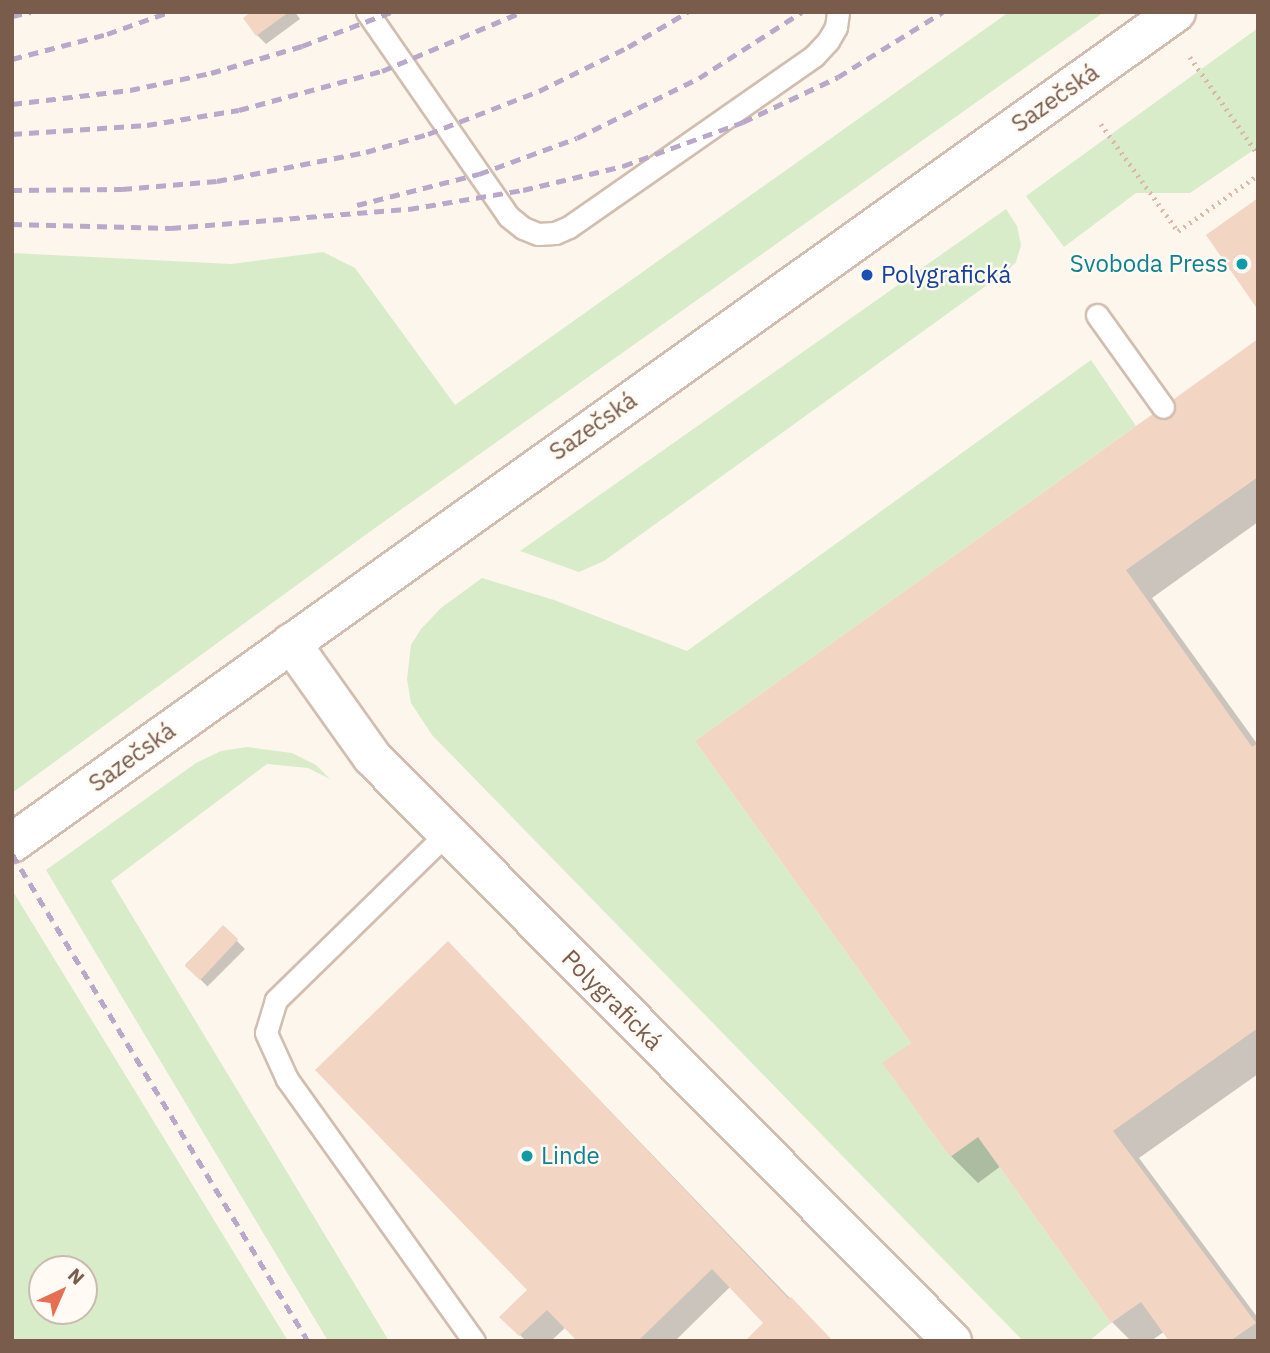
<!DOCTYPE html>
<html>
<head>
<meta charset="utf-8">
<style>
  body { margin:0 }
  #map { position:relative; width:1270px; height:1353px; overflow:hidden; background:#fdf6ec; font-family:"IBM Plex Sans",sans-serif }
  div>[style] { position:absolute }
  .green>* { inset:0; background:#d8ecc9 }
  .shadow>* { inset:0; background:#0003; transform-origin:0 0 }
  .building>* { inset:0; background:#f3d5c3; transform-origin:0 0 }
  .path>* { height:4.5px; margin-top:-2.25px; transform-origin:0; background:repeating-linear-gradient(90deg,#d9b8a5 0 2px,transparent 0 7px) }
  .roads { filter:drop-shadow(2px 0 #d1beb0) drop-shadow(-2px 0 #d1beb0) drop-shadow(0 2px #d1beb0) drop-shadow(0 -2px #d1beb0) }
  .service>* { height:21px; margin:-10.5px; padding:0 10.5px; transform-origin:10.5px; border-radius:10.5px; background:#fff }
  .minor>* { height:38px; margin:-19px; padding:0 19px; transform-origin:19px; border-radius:19px; background:#fff }
  .tertiary>* { height:38px; margin:-19px; padding:0 19px; transform-origin:19px; border-radius:19px; background:#fff }
  .rail>* { height:5px; margin-top:-2.5px; transform-origin:0; background:repeating-linear-gradient(90deg,#b9a8c9 0 10px,transparent 0 17px) }
  .dots>* { width:19px; height:19px; translate:-50% -50%; box-sizing:border-box; border:4px solid #fffaf3; border-radius:50% }
  span { translate:-50% -50%; white-space:nowrap; text-align:center; line-height:1.15; -webkit-text-stroke:5px #fffaf3; paint-order:stroke }
  .street-label { font-size:24px; color:#7a5c4d }
  .culture-label { font-size:24px; color:#0d838f }
  .right { translate:-100% -50%; text-align:right }
  .left { translate:0 -50%; text-align:left }
  .transit-label { font-size:24px; color:#164399 }
  .frame { position:absolute; inset:0; border:14px solid #7a5c4d; pointer-events:none }
  .north { position:absolute; left:28px; top:1255px; width:70px; height:70px; box-sizing:border-box; background:#fffaf3; border:2px solid #cabbb1; border-radius:50%; rotate:44deg; font-size:19px; font-weight:700; line-height:28px; text-align:center; color:#7a5c4d }
  .north::after { content:''; display:block; margin:auto; width:24px; height:32px; background:#e76f51; clip-path:polygon(50% 0,100% 100%,50% 72%,0 100%) }
</style>
</head>
<body>
<div id="map">
  <div class="green">
    <i style="clip-path:polygon(1009px 12px,1104px 12px,375px 528px,12px 793px,12px 253px,231px 264px,323px 252px,355px 268px,455px 405px)"></i>
    <i style="clip-path:polygon(1258px 28px,1258px 147px,1190px 193px,1136px 193px,1064px 247px,1026px 196px)"></i>
    <i style="clip-path:polygon(1006px 209px,1017px 226px,1021px 245px,1016px 262px,1008px 270px,604px 561px,579px 572px,520px 551px)"></i>
    <i style="clip-path:polygon(1091px 360px,1136px 426px,695px 741px,911px 1043px,883px 1064px,950px 1157px,978px 1137px,1111px 1323px,1089px 1341px,1023px 1341px,432px 735px,411px 703px,407px 679px,411px 645px,421px 629px,441px 608px,482px 578px,554px 600px,687px 651px)"></i>
    <i style="clip-path:polygon(247px 747px,292px 753px,316px 765px,330px 779px,308px 768px,267px 764px,111px 881px,389px 1341px,328px 1341px,46px 870px,196px 763px,221px 751px)"></i>
    <i style="clip-path:polygon(evenodd,14px 893px,288px 1341px,12px 1341px,14px 893px,84px 1269px,84px 1311px,42px 1311px,42px 1269px,84px 1269px)"></i>
  </div>
  <div class="shadow">
    <i style="clip-path:polygon(254px 12px,295px 12px,300px 19px,266px 44px,257px 35px)"></i>
    <i style="clip-path:polygon(1258px 341px,1258px 522px,1152px 598px,1258px 745px,1258px 1074px,1139px 1158px,1258px 1318px,1258px 1341px,1172px 1341px,1165px 1331px,1151px 1341px,1131px 1341px,1112px 1322px,1001px 1166px,978px 1183px,951px 1156px,913px 1043px,697px 741px)"></i>
    <i style="left:223px;top:927px;width:31px;height:53px;rotate:45deg"></i>
    <i style="clip-path:polygon(467px 962px,831px 1341px,766px 1323px,731px 1286px,675px 1341px,579px 1341px,566px 1327px,551px 1341px,526px 1341px,502px 1317px,529px 1290px)"></i>
  </div>
  <div class="building">
    <i style="clip-path:polygon(251px 12px,289px 12px,256px 36px,243px 18px)"></i>
    <i style="clip-path:polygon(1258px 198px,1258px 310px,1206px 235px)"></i>
    <i style="clip-path:polygon(1258px 339px,1258px 477px,1126px 570px,1252px 747px,1258px 743px,1258px 1028px,1113px 1131px,1256px 1323px,1230px 1341px,1169px 1341px,1141px 1302px,1111px 1323px,978px 1137px,950px 1157px,882px 1063px,911px 1043px,695px 741px)"></i>
    <i style="left:223px;top:925px;width:21px;height:56px;rotate:43deg"></i>
    <i style="clip-path:polygon(448px 941px,789px 1299px,791px 1297px,833px 1341px,745px 1341px,763px 1323px,712px 1269px,638px 1341px,577px 1341px,547px 1310px,519px 1336px,499px 1317px,527px 1290px,315px 1070px)"></i>
  </div>
  <div class="path">
    <i style="left:1190px;top:57px;width:118px;rotate:55deg"></i>
    <i style="left:1101px;top:124px;width:132px;rotate:54.3deg"></i>
    <i style="left:1178px;top:231px;width:98px;rotate:-35deg"></i>
  </div>
  <div class="roads">
    <div class="service">
      <i style="left:367px;top:12px;width:248px;rotate:55.3deg"></i>
      <i style="left:508px;top:216px;width:19px;rotate:39deg"></i>
      <i style="left:523px;top:228px;width:16px;rotate:22deg"></i>
      <i style="left:538px;top:234px;width:17px;rotate:-3deg"></i>
      <i style="left:555px;top:233px;width:15px;rotate:-23deg"></i>
      <i style="left:569px;top:227px;width:299px;rotate:-34.9deg"></i>
      <i style="left:814px;top:56px;width:21px;rotate:-47deg"></i>
      <i style="left:828px;top:41px;width:16px;rotate:-60deg"></i>
      <i style="left:836px;top:27px;width:15px;rotate:-82deg"></i>
      <i style="left:1097px;top:315px;width:113px;rotate:54.3deg"></i>
      <i style="left:446px;top:834px;width:238px;rotate:135.7deg"></i>
      <i style="left:276px;top:1000px;width:34px;rotate:107deg"></i>
      <i style="left:266px;top:1033px;width:51px;rotate:65.5deg"></i>
      <i style="left:287px;top:1079px;width:322px;rotate:54.5deg"></i>
    </div>
    <div class="minor">
      <i style="left:291px;top:643px;width:140px;rotate:54.6deg"></i>
      <i style="left:372px;top:757px;width:823px;rotate:45.2deg"></i>
    </div>
    <div class="tertiary">
      <i style="left:12px;top:843px;width:1430px;rotate:-35.52deg"></i>
    </div>
  </div>
  <div class="rail">
    <i style="left:12px;top:16px;width:19px;rotate:-12deg"></i>
    <i style="left:12px;top:59px;width:98px;rotate:-14.7deg"></i>
    <i style="left:107px;top:34px;width:66px;rotate:-19.5deg"></i>
    <i style="left:12px;top:104px;width:119px;rotate:-6.8deg"></i>
    <i style="left:130px;top:90px;width:83px;rotate:-11.9deg"></i>
    <i style="left:211px;top:73px;width:95px;rotate:-16.5deg"></i>
    <i style="left:302px;top:46px;width:95px;rotate:-20.9deg"></i>
    <i style="left:12px;top:134px;width:135px;rotate:-3.8deg"></i>
    <i style="left:147px;top:125px;width:93px;rotate:-9.3deg"></i>
    <i style="left:239px;top:110px;width:148px;rotate:-15.3deg"></i>
    <i style="left:382px;top:71px;width:152px;rotate:-22.9deg"></i>
    <i style="left:12px;top:190px;width:110px;rotate:-0.5deg"></i>
    <i style="left:122px;top:189px;width:95px;rotate:-4.8deg"></i>
    <i style="left:217px;top:181px;width:152px;rotate:-11deg"></i>
    <i style="left:366px;top:152px;width:65px;rotate:-16.2deg"></i>
    <i style="left:428px;top:134px;width:119px;rotate:-21.2deg"></i>
    <i style="left:539px;top:91px;width:99px;rotate:-26.3deg"></i>
    <i style="left:628px;top:47px;width:69px;rotate:-30.3deg"></i>
    <i style="left:357px;top:205px;width:126px;rotate:-14.3deg"></i>
    <i style="left:479px;top:174px;width:104px;rotate:-20.2deg"></i>
    <i style="left:577px;top:138px;width:136px;rotate:-26.2deg"></i>
    <i style="left:699px;top:78px;width:122px;rotate:-32.7deg"></i>
    <i style="left:12px;top:224px;width:159px;rotate:1.4deg"></i>
    <i style="left:171px;top:228px;width:239px;rotate:-4.6deg"></i>
    <i style="left:409px;top:209px;width:116px;rotate:-9.5deg"></i>
    <i style="left:523px;top:190px;width:103px;rotate:-13.5deg"></i>
    <i style="left:623px;top:166px;width:128px;rotate:-20.1deg"></i>
    <i style="left:743px;top:122px;width:105px;rotate:-25.3deg"></i>
    <i style="left:838px;top:77px;width:123px;rotate:-31.8deg"></i>
    <i style="left:12px;top:854px;width:570px;rotate:58.71deg"></i>
  </div>
  <div class="dots">
    <i style="left:1242px;top:264px;background:#0f9aa8"></i>
    <i style="left:867px;top:275px;background:#1a4fb4"></i>
    <i style="left:527px;top:1156px;background:#0f9aa8"></i>
  </div>
  <div class="street-label">
    <span style="left:1055px;top:98px;rotate:-35deg">Sazečská</span>
    <span style="left:593px;top:426px;rotate:-35deg">Sazečská</span>
    <span style="left:132px;top:757px;rotate:-36deg">Sazečská</span>
    <span style="left:612px;top:1000px;rotate:45deg">Polygrafická</span>
  </div>
  <div class="culture-label">
    <span class="right" style="left:1228px;top:264px">Svoboda Press</span>
    <span class="left" style="left:541px;top:1156px">Linde</span>
  </div>
  <div class="transit-label">
    <span class="left" style="left:881px;top:275px">Polygrafická</span>
  </div>
  <div class="frame"></div>
  <div class="north">N</div>
</div>
</body>
</html>
